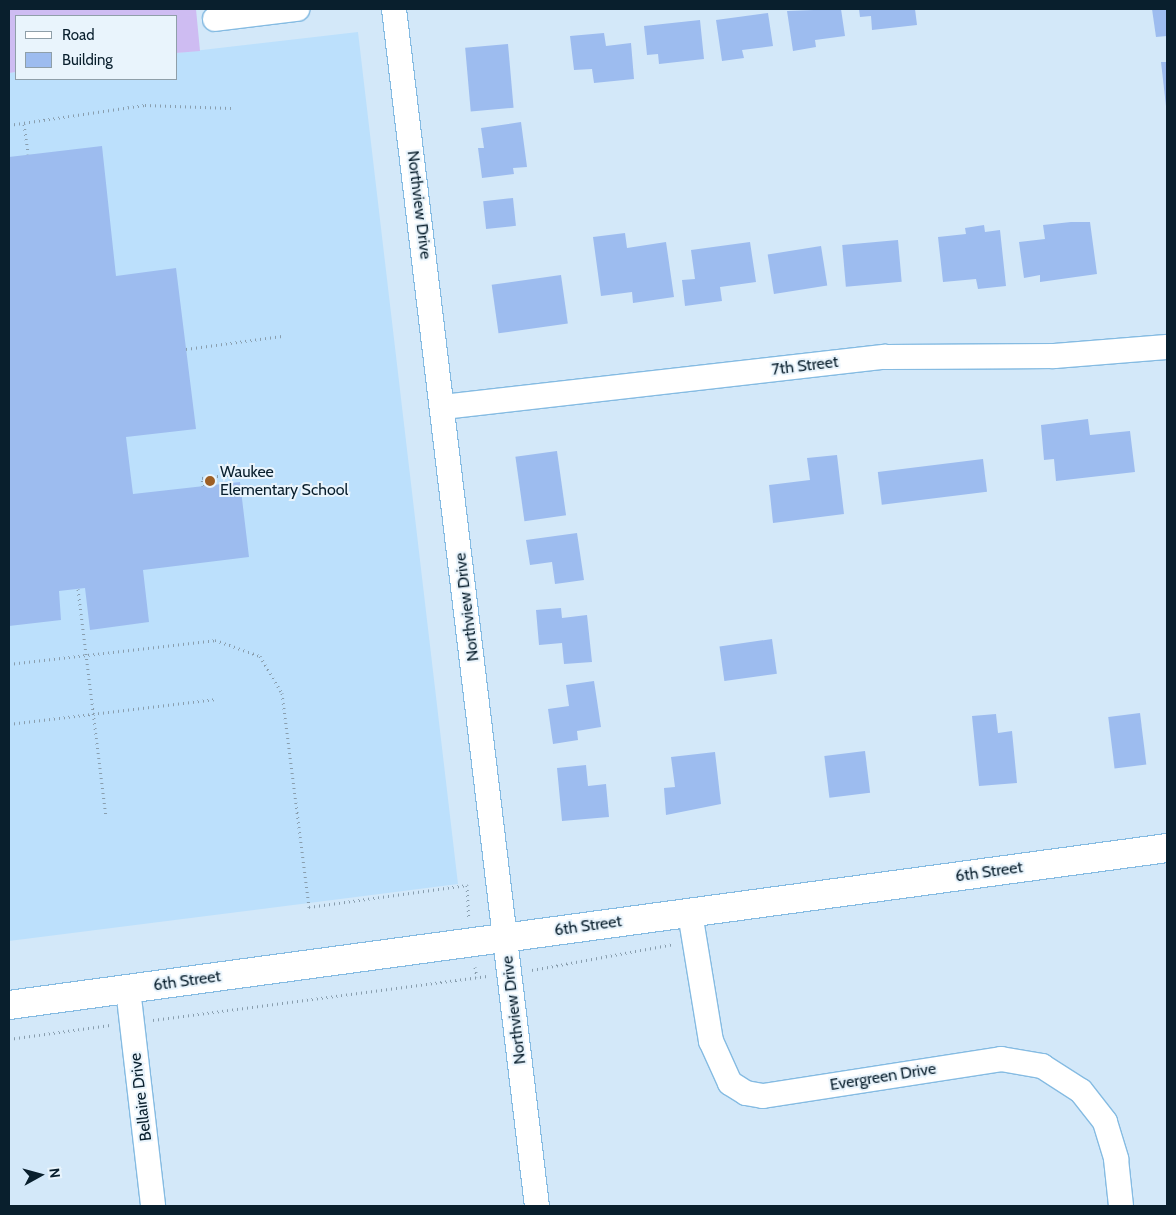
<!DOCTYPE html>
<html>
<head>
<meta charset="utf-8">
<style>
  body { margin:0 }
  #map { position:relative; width:1176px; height:1215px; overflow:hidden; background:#d3e8f9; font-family:Cabin,sans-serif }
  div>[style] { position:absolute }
  .built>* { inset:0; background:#bce0fc }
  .green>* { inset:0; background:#cebcf2 }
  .building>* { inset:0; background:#9dbcef; transform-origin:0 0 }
  .path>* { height:3px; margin-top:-1.5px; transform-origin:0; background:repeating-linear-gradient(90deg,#899eae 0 1px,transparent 0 5px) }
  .roads { filter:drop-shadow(1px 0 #85bbe2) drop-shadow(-1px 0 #85bbe2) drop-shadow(0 1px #85bbe2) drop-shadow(0 -1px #85bbe2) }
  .minor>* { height:24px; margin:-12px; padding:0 12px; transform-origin:12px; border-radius:12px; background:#fff }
  .major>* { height:28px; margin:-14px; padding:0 14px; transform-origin:14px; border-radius:14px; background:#fff }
  .dots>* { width:14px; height:14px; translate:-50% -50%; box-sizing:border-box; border:2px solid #e9f4fc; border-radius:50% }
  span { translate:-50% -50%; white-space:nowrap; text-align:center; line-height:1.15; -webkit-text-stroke:4px #e9f4fc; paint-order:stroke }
  .street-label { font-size:16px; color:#091f2d }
  .poi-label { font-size:16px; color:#091f2d }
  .left { translate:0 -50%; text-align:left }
  .frame { position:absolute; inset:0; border:10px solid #091f2d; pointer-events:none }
  .legend { position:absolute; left:15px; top:15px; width:162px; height:65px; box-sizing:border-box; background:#e9f4fc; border:1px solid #8f9fa9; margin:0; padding:6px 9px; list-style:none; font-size:15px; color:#091f2d }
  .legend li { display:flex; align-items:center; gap:10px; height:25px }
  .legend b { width:25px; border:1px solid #8f9fa9 }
  .north { position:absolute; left:15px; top:1150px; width:50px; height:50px; -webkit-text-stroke:4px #e9f4fc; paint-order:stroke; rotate:83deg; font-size:14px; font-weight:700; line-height:20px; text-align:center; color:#091f2d }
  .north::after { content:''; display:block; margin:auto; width:18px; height:22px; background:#091f2d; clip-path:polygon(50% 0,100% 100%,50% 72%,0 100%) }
</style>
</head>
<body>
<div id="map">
  <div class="built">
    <i style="clip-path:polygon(358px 32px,458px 884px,9px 941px,9px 73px,16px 72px,16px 79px,176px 79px,176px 53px)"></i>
  </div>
  <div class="green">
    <i style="clip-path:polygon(9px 9px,196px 9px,200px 51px,176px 53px,176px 16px,16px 16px,16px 72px,9px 73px)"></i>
  </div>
  <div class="building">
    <i style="clip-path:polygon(841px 9px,845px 36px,815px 40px,816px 47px,793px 51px,787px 11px)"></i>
    <i style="clip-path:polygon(859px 9px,915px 9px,917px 25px,872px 30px,871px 16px,860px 17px)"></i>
    <i style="clip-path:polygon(1152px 9px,1167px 9px,1167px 36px,1156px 37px)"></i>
    <i style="clip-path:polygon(768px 13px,773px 46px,742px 50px,744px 58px,722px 61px,716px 20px)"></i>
    <i style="clip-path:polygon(700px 20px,704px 59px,659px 64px,658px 54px,647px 55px,644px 26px)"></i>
    <i style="clip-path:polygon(604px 33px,606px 46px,631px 43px,634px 79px,594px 83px,592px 69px,574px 70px,570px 36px)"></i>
    <i style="left:508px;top:44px;width:64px;height:43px;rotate:85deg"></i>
    <i style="clip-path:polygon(1161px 62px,1167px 62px,1167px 105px,1166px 106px)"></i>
    <i style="clip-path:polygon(521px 122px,527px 167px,513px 168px,514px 174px,482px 178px,478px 148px,484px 148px,481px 128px)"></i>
    <i style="clip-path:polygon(102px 146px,116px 276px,176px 268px,196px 429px,126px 437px,133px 494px,240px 482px,249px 557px,143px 570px,149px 622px,90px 630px,85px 588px,59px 591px,61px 620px,9px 626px,9px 157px)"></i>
    <i style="left:513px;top:198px;width:28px;height:30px;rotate:84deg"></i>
    <i style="clip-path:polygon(1071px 222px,1090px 222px,1097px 274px,1040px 282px,1040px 275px,1024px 278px,1019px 242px,1045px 239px,1043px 225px)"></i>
    <i style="clip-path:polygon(984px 225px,985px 232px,1000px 230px,1006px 286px,978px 289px,976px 279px,943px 282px,938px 237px,966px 234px,965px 228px)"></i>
    <i style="clip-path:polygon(625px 233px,627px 248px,666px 242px,674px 297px,633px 303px,632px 292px,601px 296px,593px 237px)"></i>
    <i style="left:898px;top:240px;width:42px;height:56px;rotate:85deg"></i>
    <i style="clip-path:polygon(750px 242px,756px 282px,720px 287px,722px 301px,685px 306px,682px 280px,695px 279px,691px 250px)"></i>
    <i style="left:821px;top:246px;width:40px;height:54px;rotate:81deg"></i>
    <i style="left:561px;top:275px;width:49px;height:70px;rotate:82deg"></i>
    <i style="clip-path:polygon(1088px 419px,1090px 435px,1130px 431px,1135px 472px,1056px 481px,1054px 459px,1044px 460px,1041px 425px)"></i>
    <i style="left:557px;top:451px;width:65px;height:42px;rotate:82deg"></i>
    <i style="clip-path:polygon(837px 455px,844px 514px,773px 523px,769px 485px,810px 480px,807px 458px)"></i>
    <i style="left:983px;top:459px;width:33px;height:106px;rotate:83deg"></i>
    <i style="clip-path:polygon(577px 533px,584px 580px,555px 584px,552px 562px,530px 565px,526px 540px)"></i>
    <i style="clip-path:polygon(561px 608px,562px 618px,587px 615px,592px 662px,564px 664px,562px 643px,539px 645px,536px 610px)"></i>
    <i style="left:772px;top:639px;width:35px;height:53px;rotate:82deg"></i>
    <i style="clip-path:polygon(594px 681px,601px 727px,577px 731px,578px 740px,553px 744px,548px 709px,569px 706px,566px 685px)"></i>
    <i style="left:1140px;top:713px;width:52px;height:32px;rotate:83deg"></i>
    <i style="clip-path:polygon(996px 714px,998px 733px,1012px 731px,1017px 783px,979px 786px,972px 716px)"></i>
    <i style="left:865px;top:751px;width:42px;height:41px;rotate:83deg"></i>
    <i style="clip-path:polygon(715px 752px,721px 804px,666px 815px,664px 788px,675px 787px,671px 757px)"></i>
    <i style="clip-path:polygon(586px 765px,588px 786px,606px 784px,609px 817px,562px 821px,557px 768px)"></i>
  </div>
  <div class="path">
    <i style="left:24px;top:124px;width:30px;rotate:82deg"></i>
    <i style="left:9px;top:125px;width:137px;rotate:-8.4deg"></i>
    <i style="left:145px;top:105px;width:86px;rotate:2deg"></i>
    <i style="left:186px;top:349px;width:97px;rotate:-7.7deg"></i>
    <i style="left:203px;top:486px;width:8px;rotate:-97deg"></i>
    <i style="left:202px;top:478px;width:72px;rotate:-7.2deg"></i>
    <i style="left:78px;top:589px;width:230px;rotate:83deg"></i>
    <i style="left:9px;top:664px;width:207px;rotate:-6.6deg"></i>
    <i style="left:215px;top:640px;width:48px;rotate:19.6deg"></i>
    <i style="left:260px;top:656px;width:43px;rotate:59.3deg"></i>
    <i style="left:282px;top:693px;width:216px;rotate:82.8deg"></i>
    <i style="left:309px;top:907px;width:160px;rotate:-7.9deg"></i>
    <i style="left:467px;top:885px;width:33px;rotate:87deg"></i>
    <i style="left:9px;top:724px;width:209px;rotate:-6.9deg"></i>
    <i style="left:475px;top:967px;width:10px;rotate:79deg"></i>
    <i style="left:532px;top:970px;width:143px;rotate:-10.4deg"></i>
    <i style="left:153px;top:1020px;width:337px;rotate:-7.5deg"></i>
    <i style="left:9px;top:1039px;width:102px;rotate:-7.9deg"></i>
  </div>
  <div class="roads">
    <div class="minor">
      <i style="left:394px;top:9px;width:1206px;rotate:83.19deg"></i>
      <i style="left:215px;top:19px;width:83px;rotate:-7deg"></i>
      <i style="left:443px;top:407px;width:445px;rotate:-6.5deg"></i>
      <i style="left:885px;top:357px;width:169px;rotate:-0.3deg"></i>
      <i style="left:1054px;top:356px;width:113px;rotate:-4.6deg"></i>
      <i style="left:690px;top:913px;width:130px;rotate:80.7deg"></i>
      <i style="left:711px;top:1041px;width:46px;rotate:65.7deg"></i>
      <i style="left:730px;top:1083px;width:19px;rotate:32deg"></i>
      <i style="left:746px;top:1093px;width:17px;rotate:10deg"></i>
      <i style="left:763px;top:1096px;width:241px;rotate:-8.8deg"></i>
      <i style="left:1001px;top:1059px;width:42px;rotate:9.7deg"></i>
      <i style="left:1042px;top:1066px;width:46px;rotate:32.7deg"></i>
      <i style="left:1081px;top:1091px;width:39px;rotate:52deg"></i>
      <i style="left:1105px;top:1122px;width:39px;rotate:73deg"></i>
      <i style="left:1116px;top:1159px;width:47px;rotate:83.9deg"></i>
      <i style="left:128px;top:989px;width:218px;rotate:83.4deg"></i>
    </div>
    <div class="major">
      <i style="left:9px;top:1005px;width:1169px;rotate:-7.72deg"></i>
    </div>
  </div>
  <div class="dots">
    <i style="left:210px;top:481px;background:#9d5f25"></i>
  </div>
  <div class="street-label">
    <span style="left:419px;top:205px;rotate:83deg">Northview Drive</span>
    <span style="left:805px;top:366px;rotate:-7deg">7th Street</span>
    <span style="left:467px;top:607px;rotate:-97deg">Northview Drive</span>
    <span style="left:989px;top:872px;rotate:-8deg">6th Street</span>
    <span style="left:588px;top:926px;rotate:-8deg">6th Street</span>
    <span style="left:187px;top:981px;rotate:-8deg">6th Street</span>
    <span style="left:514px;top:1010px;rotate:-97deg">Northview Drive</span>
    <span style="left:883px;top:1077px;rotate:-9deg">Evergreen Drive</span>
    <span style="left:141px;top:1097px;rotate:-97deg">Bellaire Drive</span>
  </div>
  <div class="poi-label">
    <span class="left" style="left:220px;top:481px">Waukee<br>Elementary School</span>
  </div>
  <div class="frame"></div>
  <ul class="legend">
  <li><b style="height:6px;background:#fff"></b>Road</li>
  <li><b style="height:14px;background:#9dbcef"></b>Building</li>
  </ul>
  <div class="north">N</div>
</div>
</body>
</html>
